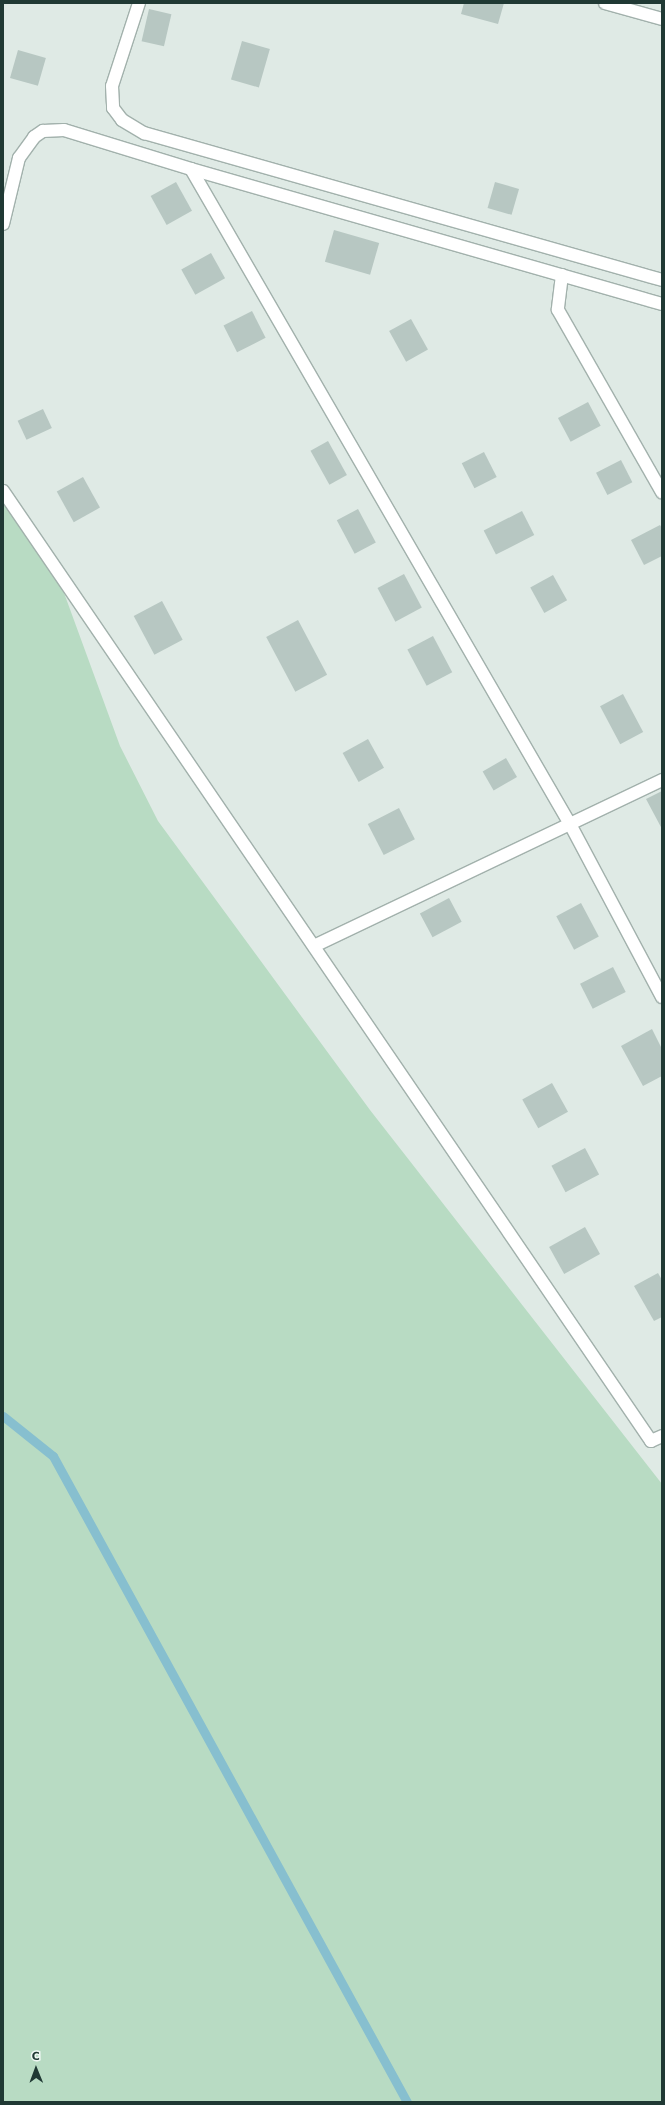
<!DOCTYPE html>
<html>
<head>
<meta charset="utf-8">
<style>
  body { margin:0 }
  #map { position:relative; width:665px; height:2105px; overflow:hidden; background:#dfeae5; font-family:"DejaVu Sans",sans-serif }
  div>[style] { position:absolute }
  .green>* { inset:0; background:#b8dbc3 }
  .stream>* { height:9px; margin:-4.5px; padding:0 4.5px; transform-origin:4.5px; border-radius:4.5px; background:#87bfcf }
  .building>* { inset:0; background:#b7c7c2; transform-origin:0 0 }
  .roads { filter:drop-shadow(1px 0 #a2b1ac) drop-shadow(-1px 0 #a2b1ac) drop-shadow(0 1px #a2b1ac) drop-shadow(0 -1px #a2b1ac) }
  .lane>* { height:12px; margin:-6px; padding:0 6px; transform-origin:6px; border-radius:6px; background:#fff }
  span { translate:-50% -50%; white-space:nowrap; text-align:center; line-height:1.15; -webkit-text-stroke:3.5px #eff7f3; paint-order:stroke }
  .frame { position:absolute; inset:0; border:4px solid #203934; pointer-events:none }
  .north { position:absolute; left:16px; top:2049px; width:40px; height:40px; -webkit-text-stroke:3px #eff7f3; paint-order:stroke; rotate:359deg; font-size:11px; font-weight:700; line-height:16px; text-align:center; color:#203934 }
  .north::after { content:''; display:block; margin:auto; width:14px; height:18px; background:#203934; clip-path:polygon(50% 0,100% 100%,50% 72%,0 100%) }
</style>
</head>
<body>
<div id="map">
  <div class="green">
    <i style="clip-path:polygon(3px 503px,56px 571px,120px 746px,158px 821px,370px 1110px,662px 1484px,662px 2102px,3px 2102px)"></i>
  </div>
  <div class="stream">
    <i style="left:3px;top:1416px;width:64px;rotate:38.7deg"></i>
    <i style="left:53px;top:1456px;width:737px;rotate:61.28deg"></i>
  </div>
  <div class="building">
    <i style="clip-path:polygon(464px 3px,504px 3px,498px 24px,461px 14px)"></i>
    <i style="left:149px;top:9px;width:23px;height:33px;rotate:13deg"></i>
    <i style="left:242px;top:41px;width:29px;height:40px;rotate:16deg"></i>
    <i style="left:18px;top:50px;width:29px;height:29px;rotate:16deg"></i>
    <i style="left:176px;top:182px;width:33px;height:29px;rotate:61deg"></i>
    <i style="left:495px;top:182px;width:25px;height:27px;rotate:16deg"></i>
    <i style="left:334px;top:230px;width:47px;height:33px;rotate:16deg"></i>
    <i style="left:211px;top:253px;width:29px;height:34px;rotate:61deg"></i>
    <i style="left:252px;top:311px;width:30px;height:32px;rotate:63deg"></i>
    <i style="left:411px;top:319px;width:35px;height:25px;rotate:61deg"></i>
    <i style="left:588px;top:402px;width:27px;height:34px;rotate:62deg"></i>
    <i style="left:43px;top:409px;width:21px;height:28px;rotate:65deg"></i>
    <i style="left:328px;top:441px;width:39px;height:20px;rotate:61deg"></i>
    <i style="left:484px;top:452px;width:28px;height:25px;rotate:63deg"></i>
    <i style="left:621px;top:460px;width:25px;height:28px;rotate:63deg"></i>
    <i style="left:83px;top:477px;width:35px;height:30px;rotate:61deg"></i>
    <i style="left:358px;top:509px;width:38px;height:24px;rotate:62deg"></i>
    <i style="left:522px;top:511px;width:27px;height:43px;rotate:63deg"></i>
    <i style="clip-path:polygon(660px 525px,662px 528px,662px 556px,644px 565px,631px 540px)"></i>
    <i style="left:404px;top:574px;width:38px;height:30px;rotate:62deg"></i>
    <i style="left:553px;top:575px;width:29px;height:26px;rotate:61deg"></i>
    <i style="left:162px;top:601px;width:44px;height:32px;rotate:62deg"></i>
    <i style="left:298px;top:620px;width:62px;height:36px;rotate:62deg"></i>
    <i style="left:433px;top:636px;width:41px;height:29px;rotate:62deg"></i>
    <i style="left:623px;top:694px;width:43px;height:26px;rotate:62deg"></i>
    <i style="left:368px;top:739px;width:33px;height:29px;rotate:61deg"></i>
    <i style="left:506px;top:758px;width:22px;height:27px;rotate:60deg"></i>
    <i style="clip-path:polygon(662px 791px,662px 829px,646px 799px)"></i>
    <i style="left:399px;top:808px;width:35px;height:35px;rotate:63deg"></i>
    <i style="left:449px;top:898px;width:27px;height:33px;rotate:62deg"></i>
    <i style="left:581px;top:903px;width:38px;height:28px;rotate:62deg"></i>
    <i style="left:613px;top:967px;width:28px;height:37px;rotate:63deg"></i>
    <i style="clip-path:polygon(652px 1029px,662px 1049px,662px 1076px,643px 1086px,621px 1046px)"></i>
    <i style="left:552px;top:1083px;width:33px;height:34px;rotate:61deg"></i>
    <i style="left:585px;top:1148px;width:30px;height:38px;rotate:62deg"></i>
    <i style="left:585px;top:1227px;width:31px;height:41px;rotate:61deg"></i>
    <i style="clip-path:polygon(658px 1273px,662px 1280px,662px 1317px,654px 1321px,634px 1286px)"></i>
  </div>
  <div class="roads">
    <div class="lane">
      <i style="left:139px;top:3px;width:87px;rotate:108deg"></i>
      <i style="left:112px;top:86px;width:22px;rotate:87deg"></i>
      <i style="left:113px;top:108px;width:15px;rotate:53deg"></i>
      <i style="left:122px;top:120px;width:26px;rotate:31deg"></i>
      <i style="left:144px;top:133px;width:538px;rotate:15.84deg"></i>
      <i style="left:605px;top:3px;width:59px;rotate:15.7deg"></i>
      <i style="left:191px;top:169px;width:490px;rotate:16deg"></i>
      <i style="left:3px;top:224px;width:68px;rotate:-76.4deg"></i>
      <i style="left:19px;top:158px;width:26px;rotate:-54deg"></i>
      <i style="left:34px;top:137px;width:11px;rotate:-34deg"></i>
      <i style="left:43px;top:131px;width:21px;rotate:-3deg"></i>
      <i style="left:64px;top:130px;width:133px;rotate:17.1deg"></i>
      <i style="left:191px;top:169px;width:757px;rotate:59.95deg"></i>
      <i style="left:570px;top:824px;width:196px;rotate:62deg"></i>
      <i style="left:562px;top:275px;width:35px;rotate:97deg"></i>
      <i style="left:558px;top:310px;width:210px;rotate:60.3deg"></i>
      <i style="left:3px;top:491px;width:1150px;rotate:55.7deg"></i>
      <i style="left:651px;top:1441px;width:12px;rotate:-24deg"></i>
      <i style="left:314px;top:946px;width:386px;rotate:-25.5deg"></i>
    </div>
  </div>
  <div class="frame"></div>
  <div class="north">С</div>
</div>
</body>
</html>
